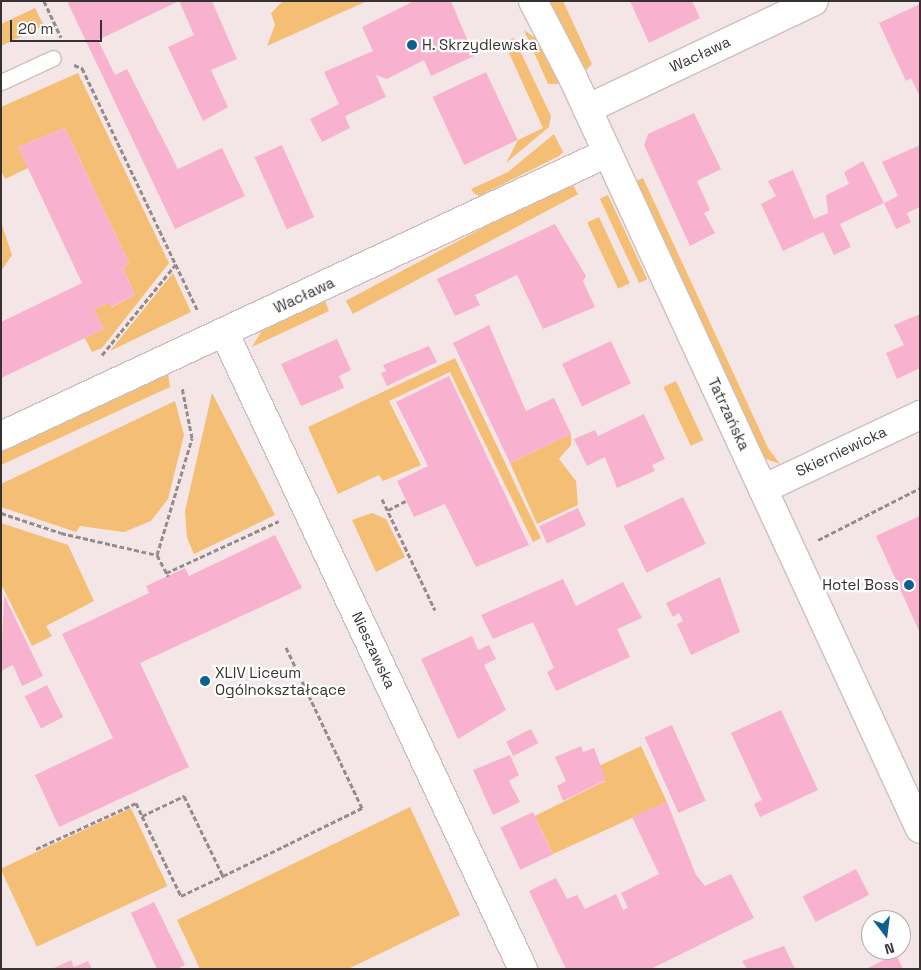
<!DOCTYPE html>
<html>
<head>
<meta charset="utf-8">
<style>
  body { margin:0 }
  #map { position:relative; width:921px; height:970px; overflow:hidden; background:#f4e6e6; font-family:"Space Grotesk",sans-serif }
  div>[style] { position:absolute }
  .green>* { inset:0; background:#f4be75; transform-origin:0 0 }
  .building>* { inset:0; background:#f8b2cf; transform-origin:0 0 }
  .path>* { height:3px; margin-top:-1.5px; transform-origin:0; background:repeating-linear-gradient(90deg,#948b8b 0 5px,transparent 0 7.5px) }
  .roads { filter:drop-shadow(1px 0 #ccbfbe) drop-shadow(-1px 0 #ccbfbe) drop-shadow(0 1px #ccbfbe) drop-shadow(0 -1px #ccbfbe) }
  .lane>* { height:15px; margin:-7.5px; padding:0 7.5px; transform-origin:7.5px; border-radius:7.5px; background:#fff }
  .street>* { height:28px; margin:-14px; padding:0 14px; transform-origin:14px; border-radius:14px; background:#fff }
  .secondary>* { height:28px; margin:-14px; padding:0 14px; transform-origin:14px; border-radius:14px; background:#fff }
  .dots>* { width:14px; height:14px; translate:-50% -50%; box-sizing:border-box; border:2px solid #fff; border-radius:50% }
  span { translate:-50% -50%; white-space:nowrap; text-align:center; line-height:1.15; -webkit-text-stroke:4.5px #fff; paint-order:stroke }
  .poi-label { font-size:15px; color:#373232 }
  .left { translate:0 -50%; text-align:left }
  .right { translate:-100% -50%; text-align:right }
  .street-label { font-size:15px; color:#373232 }
  .frame { position:absolute; inset:0; border:2px solid #373232; pointer-events:none }
  .north { position:absolute; left:861px; top:910px; width:50px; height:50px; box-sizing:border-box; background:#fff; border:1px solid #afadad; border-radius:50%; rotate:165deg; font-size:14px; font-weight:700; line-height:20px; text-align:center; color:#373232 }
  .north::after { content:''; display:block; margin:auto; width:18px; height:22px; background:#0e5e90; clip-path:polygon(50% 0,100% 100%,50% 72%,0 100%) }
  .scale { position:absolute; left:10px; top:20px; width:92px; height:22px; box-sizing:border-box; border:2px solid #373232; border-top:0; padding-left:6px; font-size:15px; line-height:18px; white-space:nowrap; color:#373232; -webkit-text-stroke:4px #fff; paint-order:stroke }
</style>
</head>
<body>
<div id="map">
  <div class="green">
    <i style="clip-path:polygon(283px 1px,367px 1px,267px 46px,275px 25px,271px 13px)"></i>
    <i style="clip-path:polygon(550px 1px,563px 1px,592px 64px,586px 70px,580px 67px)"></i>
    <i style="clip-path:polygon(35px 8px,44px 26px,1px 46px,1px 24px)"></i>
    <i style="clip-path:polygon(524px 30px,538px 40px,559px 84px,548px 84px)"></i>
    <i style="clip-path:polygon(514px 38px,551px 116px,549px 127px,506px 163px,518px 140px,543px 128px,504px 42px)"></i>
    <i style="clip-path:polygon(78px 73px,169px 263px,102px 348px,92px 352px,85px 338px,104px 329px,94px 309px,109px 303px,112px 307px,135px 295px,123px 268px,129px 263px,65px 128px,18px 147px,28px 168px,5px 179px,1px 170px,1px 107px)"></i>
    <i style="clip-path:polygon(554px 134px,563px 152px,559px 156px,479px 196px,474px 193px,471px 189px,508px 172px)"></i>
    <i style="clip-path:polygon(643px 178px,768px 448px,780px 464px,766px 459px,757px 445px,636px 181px)"></i>
    <i style="left:571px;top:181px;width:15px;height:255px;rotate:62deg"></i>
    <i style="left:608px;top:195px;width:93px;height:9px;rotate:65deg"></i>
    <i style="left:599px;top:217px;width:73px;height:13px;rotate:65deg"></i>
    <i style="clip-path:polygon(1px 222px,12px 255px,1px 271px)"></i>
    <i style="clip-path:polygon(173px 273px,191px 312px,110px 351px)"></i>
    <i style="clip-path:polygon(324px 298px,329px 311px,252px 347px,264px 327px)"></i>
    <i style="clip-path:polygon(455px 358px,541px 538px,533px 542px,450px 372px,389px 401px,421px 465px,383px 481px,379px 475px,338px 494px,308px 427px)"></i>
    <i style="clip-path:polygon(168px 373px,170px 387px,1px 465px,1px 452px)"></i>
    <i style="left:676px;top:381px;width:65px;height:14px;rotate:65deg"></i>
    <i style="clip-path:polygon(212px 393px,275px 515px,194px 554px,187px 538px,185px 511px)"></i>
    <i style="clip-path:polygon(175px 401px,184px 435px,168px 499px,151px 521px,124px 532px,80px 526px,76px 532px,1px 507px,1px 484px)"></i>
    <i style="clip-path:polygon(571px 434px,571px 445px,559px 459px,576px 481px,578px 505px,537px 524px,510px 463px)"></i>
    <i style="clip-path:polygon(372px 513px,386px 519px,405px 557px,376px 572px,352px 520px)"></i>
    <i style="clip-path:polygon(1px 523px,68px 545px,94px 601px,46px 626px,52px 636px,32px 646px,1px 584px)"></i>
    <i style="clip-path:polygon(641px 746px,667px 802px,553px 854px,535px 816px,605px 781px,599px 766px)"></i>
    <i style="clip-path:polygon(410px 807px,460px 915px,348px 969px,200px 969px,177px 920px)"></i>
    <i style="left:131px;top:808px;width:86px;height:144px;rotate:65deg"></i>
  </div>
  <div class="building">
    <i style="clip-path:polygon(67px 1px,212px 1px,237px 59px,211px 70px,228px 107px,203px 121px,168px 47px,194px 35px,179px 1px,98px 40px,115px 75px,127px 69px,178px 169px,222px 148px,245px 196px,175px 229px)"></i>
    <i style="clip-path:polygon(414px 1px,451px 1px,474px 56px,431px 76px,424px 60px,387px 79px,376px 75px,386px 97px,345px 116px,350px 128px,322px 142px,310px 119px,339px 104px,324px 72px,373px 51px,362px 27px)"></i>
    <i style="clip-path:polygon(630px 1px,692px 1px,700px 18px,649px 43px)"></i>
    <i style="clip-path:polygon(920px 4px,920px 97px,911px 78px,906px 81px,879px 23px)"></i>
    <i style="left:486px;top:72px;width:75px;height:59px;rotate:65deg"></i>
    <i style="clip-path:polygon(694px 113px,721px 169px,697px 181px,710px 210px,704px 213px,715px 233px,690px 246px,644px 145px,648px 134px)"></i>
    <i style="clip-path:polygon(65px 128px,129px 263px,123px 268px,135px 295px,111px 307px,109px 303px,94px 309px,104px 329px,1px 378px,1px 322px,82px 283px,18px 147px)"></i>
    <i style="left:282px;top:145px;width:79px;height:30px;rotate:66deg"></i>
    <i style="clip-path:polygon(920px 145px,920px 207px,907px 213px,911px 222px,896px 229px,884px 203px,898px 196px,882px 162px)"></i>
    <i style="clip-path:polygon(863px 161px,884px 203px,840px 224px,851px 247px,834px 255px,823px 232px,783px 251px,761px 204px,776px 196px,768px 181px,793px 170px,814px 219px,828px 213px,826px 195px,849px 184px,844px 172px)"></i>
    <i style="clip-path:polygon(555px 224px,586px 276px,583px 281px,595px 307px,543px 329px,517px 275px,475px 295px,480px 305px,455px 316px,437px 279px)"></i>
    <i style="clip-path:polygon(920px 314px,920px 368px,897px 379px,886px 353px,904px 345px,894px 325px)"></i>
    <i style="clip-path:polygon(489px 325px,526px 411px,554px 398px,571px 434px,510px 463px,453px 343px)"></i>
    <i style="clip-path:polygon(337px 339px,351px 370px,339px 376px,344px 388px,301px 406px,281px 364px)"></i>
    <i style="left:611px;top:341px;width:47px;height:54px;rotate:65deg"></i>
    <i style="clip-path:polygon(429px 346px,437px 362px,387px 386px,381px 373px,386px 371px,383px 365px)"></i>
    <i style="clip-path:polygon(449px 376px,529px 545px,476px 567px,445px 504px,414px 517px,397px 481px,428px 466px,396px 402px)"></i>
    <i style="clip-path:polygon(644px 414px,665px 459px,652px 465px,655px 471px,617px 488px,605px 457px,587px 466px,574px 439px,595px 430px,598px 436px)"></i>
    <i style="left:683px;top:497px;width:52px;height:66px;rotate:64deg"></i>
    <i style="left:578px;top:508px;width:19px;height:43px;rotate:65deg"></i>
    <i style="clip-path:polygon(920px 516px,920px 633px,876px 536px)"></i>
    <i style="clip-path:polygon(275px 535px,302px 588px,140px 663px,189px 767px,59px 827px,35px 775px,113px 738px,62px 634px,149px 593px,146px 586px,168px 576px,185px 568px,189px 576px)"></i>
    <i style="clip-path:polygon(720px 577px,740px 632px,691px 655px,677px 624px,683px 621px,679px 613px,673px 617px,666px 603px)"></i>
    <i style="clip-path:polygon(563px 579px,576px 606px,623px 582px,642px 618px,617px 629px,630px 657px,556px 691px,547px 672px,554px 668px,533px 622px,493px 639px,481px 615px)"></i>
    <i style="clip-path:polygon(4px 595px,43px 676px,22px 686px,13px 665px,1px 671px)"></i>
    <i style="clip-path:polygon(472px 636px,478px 650px,489px 645px,496px 659px,484px 665px,506px 710px,458px 739px,421px 659px)"></i>
    <i style="left:47px;top:685px;width:36px;height:25px;rotate:63deg"></i>
    <i style="clip-path:polygon(781px 710px,818px 790px,760px 817px,754px 804px,762px 800px,731px 733px)"></i>
    <i style="left:672px;top:725px;width:83px;height:30px;rotate:66deg"></i>
    <i style="left:531px;top:729px;width:16px;height:28px;rotate:63deg"></i>
    <i style="clip-path:polygon(581px 746px,583px 752px,594px 748px,606px 780px,563px 801px,557px 786px,566px 781px,555px 757px)"></i>
    <i style="clip-path:polygon(510px 755px,519px 775px,509px 781px,520px 802px,493px 815px,473px 770px)"></i>
    <i style="clip-path:polygon(667px 802px,696px 875px,705px 886px,731px 874px,754px 918px,651px 969px,566px 969px,529px 891px,556px 878px,567px 899px,577px 895px,585px 909px,616px 894px,623px 910px,628px 908px,621px 893px,659px 874px,632px 817px)"></i>
    <i style="left:533px;top:812px;width:47px;height:36px;rotate:65deg"></i>
    <i style="left:856px;top:869px;width:29px;height:60px;rotate:63deg"></i>
    <i style="clip-path:polygon(154px 902px,185px 965px,177px 969px,157px 969px,131px 913px)"></i>
    <i style="clip-path:polygon(784px 946px,795px 969px,747px 969px,742px 961px)"></i>
    <i style="clip-path:polygon(896px 954px,903px 969px,866px 969px)"></i>
    <i style="clip-path:polygon(71px 960px,74px 967px,88px 961px,92px 969px,52px 969px)"></i>
  </div>
  <div class="path">
    <i style="left:44px;top:1px;width:40px;rotate:65deg"></i>
    <i style="left:74px;top:65px;width:9px;rotate:21deg"></i>
    <i style="left:82px;top:68px;width:269px;rotate:64.5deg"></i>
    <i style="left:102px;top:355px;width:117px;rotate:-50.9deg"></i>
    <i style="left:382px;top:499px;width:123px;rotate:64.5deg"></i>
    <i style="left:388px;top:510px;width:20px;rotate:-27deg"></i>
    <i style="left:1px;top:513px;width:63px;rotate:18.4deg"></i>
    <i style="left:61px;top:533px;width:98px;rotate:12.9deg"></i>
    <i style="left:157px;top:555px;width:122px;rotate:-73.3deg"></i>
    <i style="left:192px;top:438px;width:52px;rotate:-101.1deg"></i>
    <i style="left:818px;top:540px;width:114px;rotate:-27deg"></i>
    <i style="left:157px;top:555px;width:24px;rotate:62deg"></i>
    <i style="left:166px;top:573px;width:124px;rotate:-24.7deg"></i>
    <i style="left:142px;top:816px;width:89px;rotate:64deg"></i>
    <i style="left:181px;top:896px;width:47px;rotate:-25.5deg"></i>
    <i style="left:36px;top:849px;width:110px;rotate:-24.7deg"></i>
    <i style="left:136px;top:803px;width:14px;rotate:65deg"></i>
    <i style="left:142px;top:816px;width:47px;rotate:-25.5deg"></i>
    <i style="left:184px;top:796px;width:89px;rotate:64deg"></i>
    <i style="left:223px;top:876px;width:155px;rotate:-26.1deg"></i>
    <i style="left:362px;top:808px;width:178px;rotate:-115.3deg"></i>
  </div>
  <div class="roads">
    <div class="lane">
      <i style="left:1px;top:82px;width:57px;rotate:-24.8deg"></i>
    </div>
    <div class="street">
      <i style="left:587px;top:109px;width:251px;rotate:-25.4deg"></i>
      <i style="left:224px;top:332px;width:704px;rotate:64.86deg"></i>
      <i style="left:1px;top:436px;width:669px;rotate:-25.03deg"></i>
      <i style="left:763px;top:489px;width:174px;rotate:-25.2deg"></i>
    </div>
    <div class="secondary">
      <i style="left:533px;top:1px;width:87px;rotate:62.5deg"></i>
      <i style="left:573px;top:78px;width:827px;rotate:65.2deg"></i>
    </div>
  </div>
  <div class="dots">
    <i style="left:412px;top:45px;background:#0e5e90"></i>
    <i style="left:909px;top:585px;background:#0e5e90"></i>
    <i style="left:205px;top:681px;background:#0e5e90"></i>
  </div>
  <div class="poi-label">
    <span class="left" style="left:422px;top:45px">H. Skrzydlewska</span>
    <span class="right" style="left:899px;top:585px">Hotel Boss</span>
    <span class="left" style="left:215px;top:681px">XLIV Liceum<br>Ogólnokształcące</span>
  </div>
  <div class="street-label">
    <span style="left:700px;top:54px;rotate:-25deg">Wacława</span>
    <span style="left:304px;top:295px;rotate:-25deg">Wacława</span>
    <span style="left:729px;top:414px;rotate:65deg">Tatrzańska</span>
    <span style="left:841px;top:451px;rotate:-25deg">Skierniewicka</span>
    <span style="left:374px;top:650px;rotate:65deg">Nieszawska</span>
  </div>
  <div class="frame"></div>
  <div class="north">N</div>
  <div class="scale">20 m</div>
</div>
</body>
</html>
